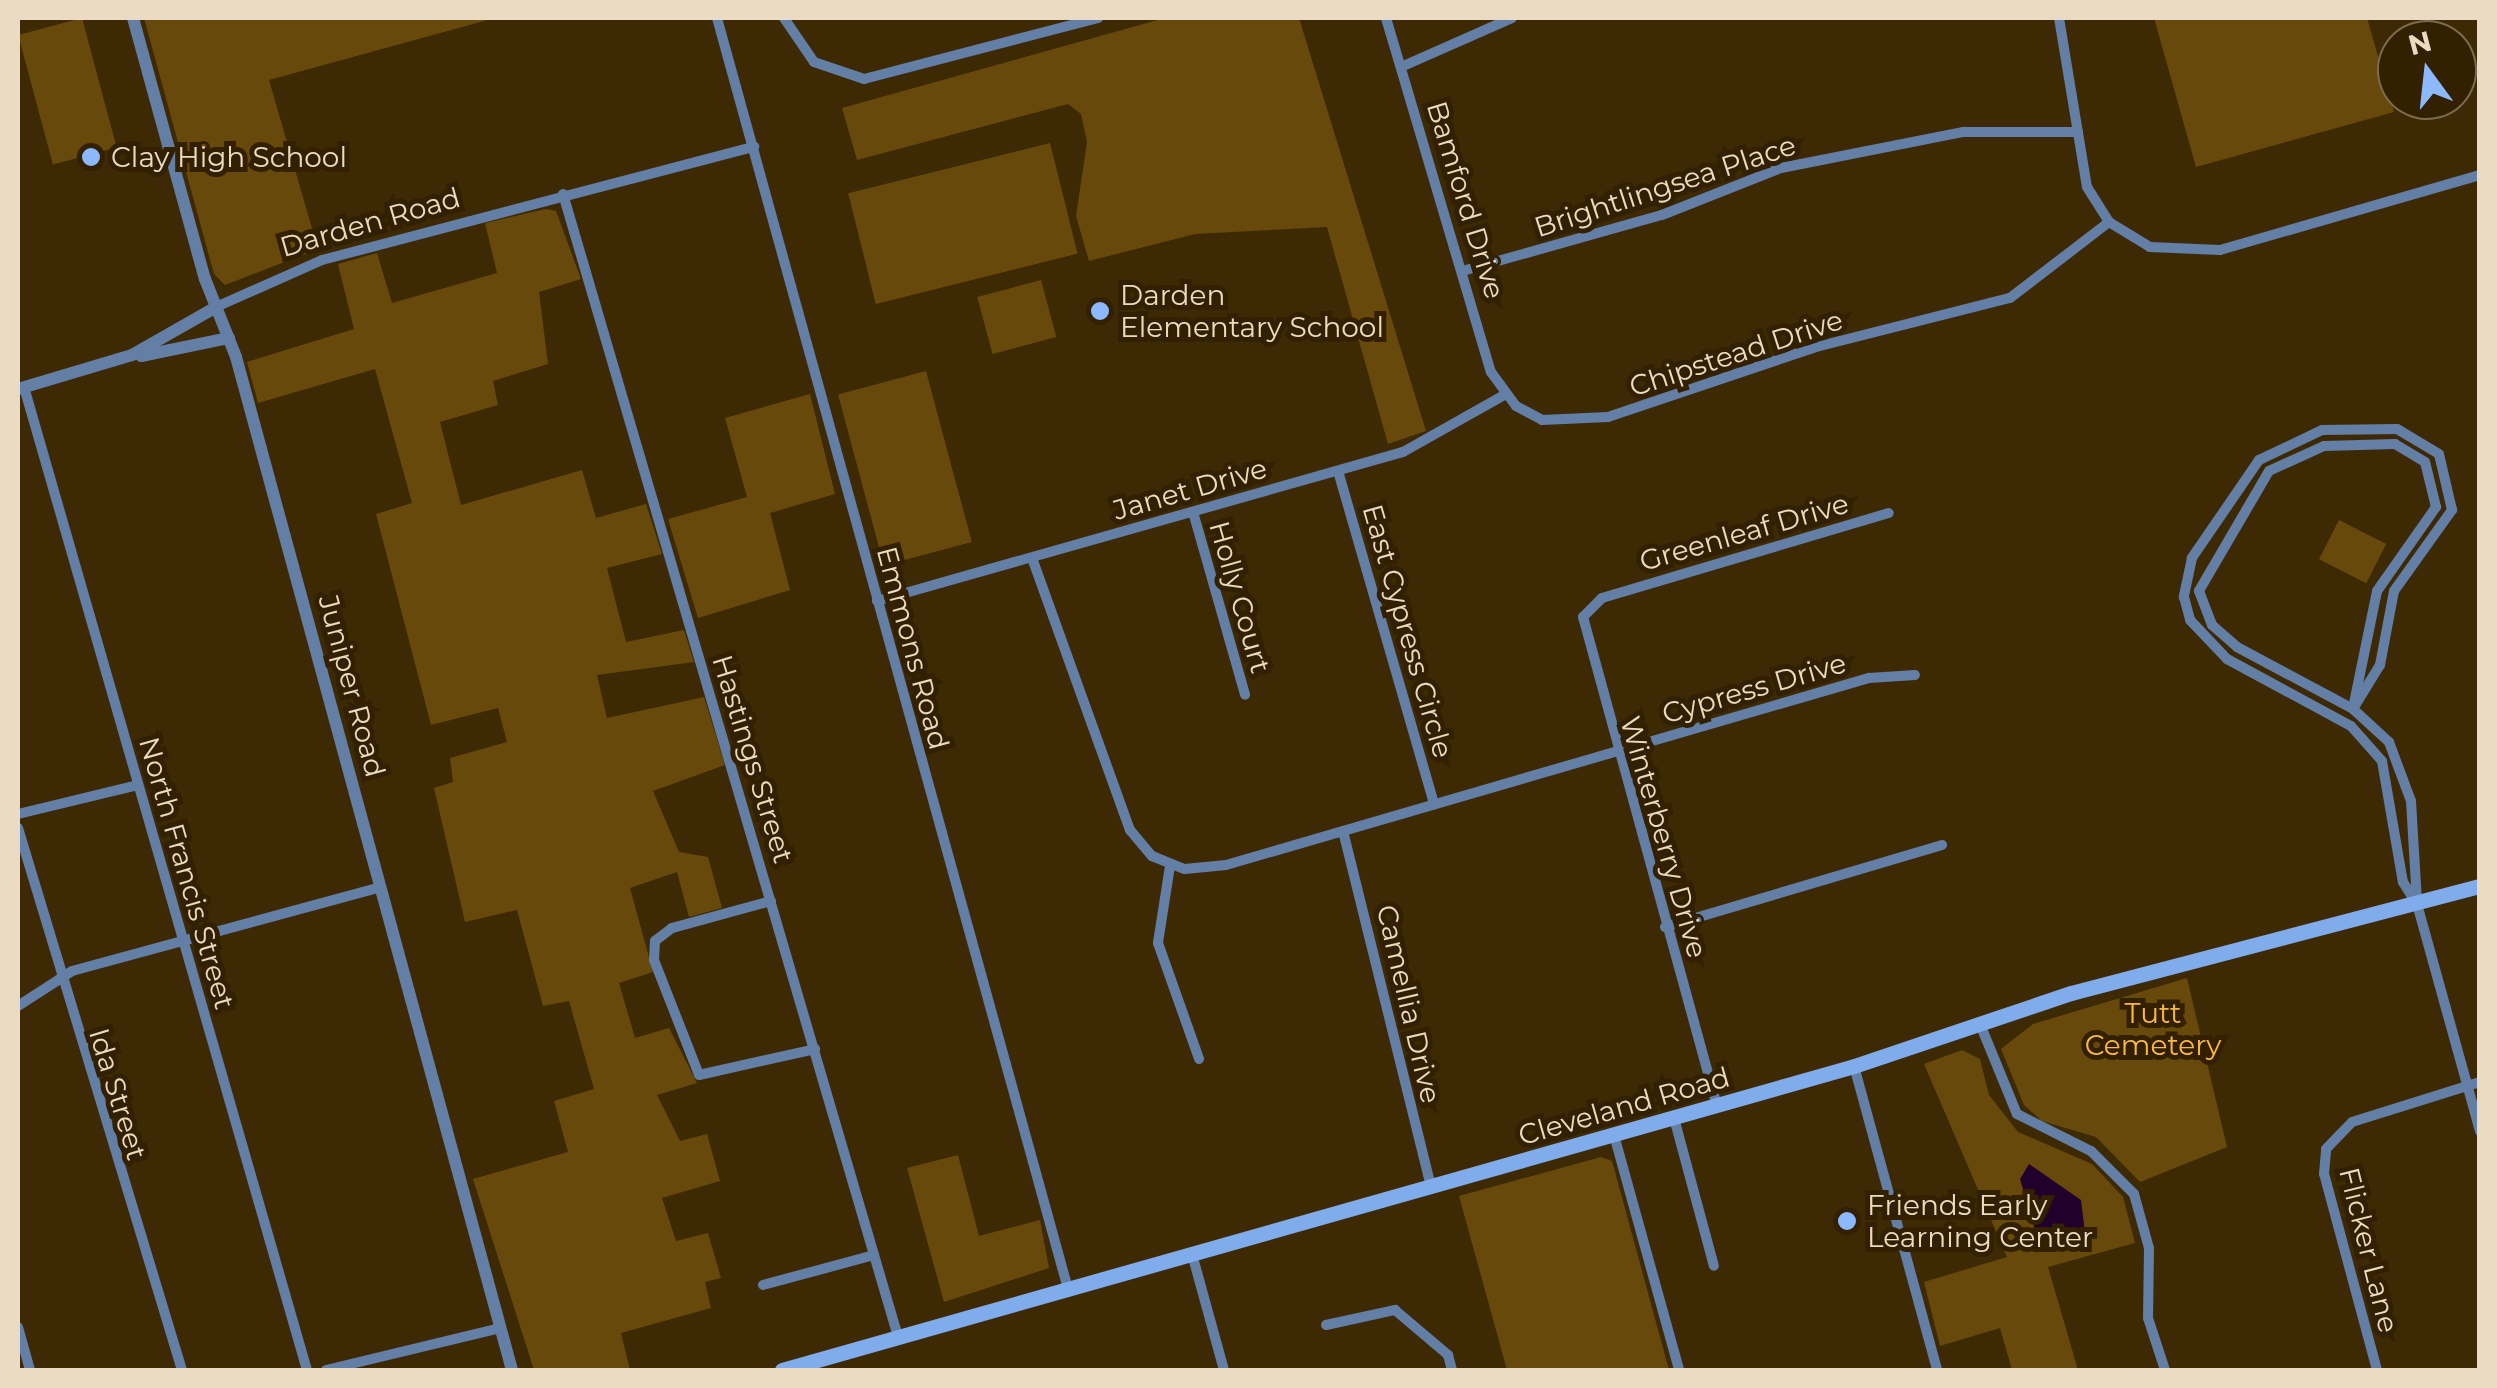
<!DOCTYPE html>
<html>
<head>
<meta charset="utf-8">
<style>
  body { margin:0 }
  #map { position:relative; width:2497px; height:1388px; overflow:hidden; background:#3d2a05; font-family:Montserrat,sans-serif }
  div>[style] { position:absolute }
  .green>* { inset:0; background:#68490c; transform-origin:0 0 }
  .water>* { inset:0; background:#22002c }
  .minor>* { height:10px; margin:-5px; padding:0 5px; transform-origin:5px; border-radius:5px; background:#647fa6 }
  .tertiary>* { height:12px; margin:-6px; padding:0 6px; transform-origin:6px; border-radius:6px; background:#647fa6 }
  .secondary>* { height:15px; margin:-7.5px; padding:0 7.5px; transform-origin:7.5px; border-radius:7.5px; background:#81acec }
  .dots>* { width:28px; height:28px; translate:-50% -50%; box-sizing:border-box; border:5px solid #332000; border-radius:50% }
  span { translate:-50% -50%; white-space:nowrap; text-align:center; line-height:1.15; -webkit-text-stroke:10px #332000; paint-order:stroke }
  .poi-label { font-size:28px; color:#ebdbc4 }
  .left { translate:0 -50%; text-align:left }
  .street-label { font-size:28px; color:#ebdbc4 }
  .park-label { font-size:28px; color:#fab947 }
  .frame { position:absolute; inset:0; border:20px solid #ebdbc4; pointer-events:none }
  .north { position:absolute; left:2377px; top:20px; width:100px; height:100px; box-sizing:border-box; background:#332000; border:2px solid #7d6b4e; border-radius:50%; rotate:345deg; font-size:28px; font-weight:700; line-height:40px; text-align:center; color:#ebdbc4 }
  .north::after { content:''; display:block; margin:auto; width:35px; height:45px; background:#8cb9fc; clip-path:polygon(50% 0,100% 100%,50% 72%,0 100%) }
</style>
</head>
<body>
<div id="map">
  <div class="green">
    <i style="left:82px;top:18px;width:134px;height:66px;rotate:75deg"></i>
    <i style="clip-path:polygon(144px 18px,495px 18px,269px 80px,318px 249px,225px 285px,214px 274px)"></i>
    <i style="clip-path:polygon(1165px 18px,1299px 18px,1426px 431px,1388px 444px,1327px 227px,1195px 234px,1089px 261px,1076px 216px,1087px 142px,1081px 114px,1068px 104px,857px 160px,842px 108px)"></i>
    <i style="clip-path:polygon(2154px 18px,2367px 18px,2394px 112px,2196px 167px)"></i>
    <i style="left:1050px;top:143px;width:114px;height:208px;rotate:76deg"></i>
    <i style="clip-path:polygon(546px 209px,556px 211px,581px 279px,539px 292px,548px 364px,493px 381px,498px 405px,440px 422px,461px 505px,582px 470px,596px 518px,646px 504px,662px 554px,607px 568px,626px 642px,684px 630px,694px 662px,597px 675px,607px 718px,704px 697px,725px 765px,653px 791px,679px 852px,708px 857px,722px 908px,689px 917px,677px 872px,630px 888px,653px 972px,619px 983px,635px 1038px,669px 1028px,697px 1083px,657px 1095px,680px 1141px,707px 1134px,720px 1181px,662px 1198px,676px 1241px,708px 1233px,721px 1278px,705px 1282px,711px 1308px,621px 1333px,630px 1370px,534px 1370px,473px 1179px,568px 1152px,554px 1101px,594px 1089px,569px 1001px,543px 1006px,517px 910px,465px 922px,434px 788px,453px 782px,450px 758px,507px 742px,498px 708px,431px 725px,376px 514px,412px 503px,375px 369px,258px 403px,247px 362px,354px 329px,338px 264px,377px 253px,392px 303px,497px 273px,485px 223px)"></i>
    <i style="left:1041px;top:280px;width:59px;height:66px;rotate:75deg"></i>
    <i style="left:926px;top:371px;width:177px;height:91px;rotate:75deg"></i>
    <i style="clip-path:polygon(810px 394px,835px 494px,770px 513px,790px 590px,698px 618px,668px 519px,747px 497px,725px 418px)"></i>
    <i style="left:2339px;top:520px;width:53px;height:44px;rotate:27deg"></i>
    <i style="clip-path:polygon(2187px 978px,2227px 1147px,2140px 1182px,2096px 1137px,2042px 1121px,2024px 1105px,2001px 1049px,2033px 1024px)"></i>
    <i style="clip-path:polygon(1962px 1050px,1980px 1059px,1989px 1095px,2018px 1132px,2092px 1164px,2123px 1197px,2135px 1243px,2048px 1267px,2078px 1370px,2012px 1370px,2000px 1328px,1940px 1346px,1924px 1282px,2007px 1257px,1924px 1064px)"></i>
    <i style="clip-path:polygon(958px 1155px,979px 1236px,1040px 1220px,1049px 1268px,944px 1302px,907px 1168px)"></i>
    <i style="clip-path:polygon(1601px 1157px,1612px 1161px,1669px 1370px,1507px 1370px,1459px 1196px)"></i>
  </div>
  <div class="water">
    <i style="clip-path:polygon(2029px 1164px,2081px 1200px,2085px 1233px,2066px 1249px,2051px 1250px,2036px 1232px,2020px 1179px)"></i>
  </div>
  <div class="minor">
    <i style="left:717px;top:18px;width:1319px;rotate:74.56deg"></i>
    <i style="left:784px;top:18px;width:53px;rotate:55.7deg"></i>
    <i style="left:814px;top:62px;width:53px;rotate:18.8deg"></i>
    <i style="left:864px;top:79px;width:242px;rotate:-14.6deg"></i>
    <i style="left:1386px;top:18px;width:369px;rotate:73.5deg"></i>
    <i style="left:1491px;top:372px;width:42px;rotate:53.7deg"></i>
    <i style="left:1516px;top:406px;width:30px;rotate:28deg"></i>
    <i style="left:1542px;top:420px;width:66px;rotate:-2.6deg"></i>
    <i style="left:1608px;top:417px;width:219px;rotate:-18.6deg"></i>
    <i style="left:1816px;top:347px;width:200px;rotate:-14.2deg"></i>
    <i style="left:2010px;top:298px;width:125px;rotate:-37.5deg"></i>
    <i style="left:2059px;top:18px;width:171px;rotate:80.6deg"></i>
    <i style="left:2087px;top:187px;width:41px;rotate:57.8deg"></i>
    <i style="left:2109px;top:222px;width:48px;rotate:31.4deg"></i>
    <i style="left:2150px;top:247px;width:70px;rotate:2.5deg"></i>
    <i style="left:2220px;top:250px;width:271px;rotate:-16.1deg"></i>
    <i style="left:1401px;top:67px;width:121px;rotate:-23.8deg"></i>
    <i style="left:563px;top:194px;width:1191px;rotate:73.66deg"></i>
    <i style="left:1466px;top:270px;width:204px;rotate:-15.7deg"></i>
    <i style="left:1662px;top:215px;width:128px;rotate:-21.6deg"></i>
    <i style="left:1781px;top:168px;width:186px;rotate:-11.2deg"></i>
    <i style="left:1963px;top:132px;width:115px"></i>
    <i style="left:216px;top:307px;width:116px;rotate:-23.9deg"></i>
    <i style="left:322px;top:260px;width:447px;rotate:-14.7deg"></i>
    <i style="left:24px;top:387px;width:1023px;rotate:73.94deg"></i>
    <i style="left:1338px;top:471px;width:347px;rotate:73.9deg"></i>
    <i style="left:1193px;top:512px;width:190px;rotate:74.1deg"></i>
    <i style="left:1032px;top:558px;width:289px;rotate:70.2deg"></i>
    <i style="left:1130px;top:830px;width:34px;rotate:50deg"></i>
    <i style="left:1152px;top:856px;width:35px;rotate:22deg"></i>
    <i style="left:1185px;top:869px;width:41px;rotate:-5.6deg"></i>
    <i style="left:1226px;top:865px;width:670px;rotate:-16.22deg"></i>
    <i style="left:1869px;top:678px;width:46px;rotate:-3.7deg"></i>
    <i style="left:877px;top:601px;width:547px;rotate:-15.82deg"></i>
    <i style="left:1403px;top:452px;width:116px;rotate:-29.4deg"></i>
    <i style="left:2353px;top:708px;width:119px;rotate:-78.4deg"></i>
    <i style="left:2377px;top:591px;width:103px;rotate:-54.9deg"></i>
    <i style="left:2436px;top:507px;width:46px;rotate:-103.7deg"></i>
    <i style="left:2425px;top:462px;width:35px;rotate:-149deg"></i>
    <i style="left:2395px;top:444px;width:71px;rotate:178.4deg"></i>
    <i style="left:2324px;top:446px;width:60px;rotate:155.6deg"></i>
    <i style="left:2269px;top:471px;width:139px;rotate:120.3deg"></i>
    <i style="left:2199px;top:591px;width:36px;rotate:69deg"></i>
    <i style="left:2212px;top:625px;width:33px;rotate:41deg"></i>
    <i style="left:2237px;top:647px;width:132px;rotate:28.1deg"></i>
    <i style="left:2353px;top:709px;width:49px;rotate:42.5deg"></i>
    <i style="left:2389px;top:742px;width:63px;rotate:69.6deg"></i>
    <i style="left:2411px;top:801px;width:102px;rotate:86.6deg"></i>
    <i style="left:2353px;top:709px;width:52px;rotate:-58.5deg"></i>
    <i style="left:2380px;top:665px;width:75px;rotate:-79.3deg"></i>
    <i style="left:2394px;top:591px;width:100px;rotate:-54.4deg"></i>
    <i style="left:2452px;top:510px;width:57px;rotate:-103.1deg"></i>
    <i style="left:2439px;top:454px;width:49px;rotate:-149.2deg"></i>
    <i style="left:2397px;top:429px;width:75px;rotate:179.2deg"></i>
    <i style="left:2322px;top:430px;width:70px;rotate:154.5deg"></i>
    <i style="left:2259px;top:460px;width:119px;rotate:124.4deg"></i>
    <i style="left:2192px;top:558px;width:40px;rotate:102deg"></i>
    <i style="left:2184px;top:597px;width:24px;rotate:75deg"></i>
    <i style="left:2190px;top:620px;width:54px;rotate:46.5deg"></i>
    <i style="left:2227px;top:659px;width:141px;rotate:28.4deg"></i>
    <i style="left:2351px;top:726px;width:47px;rotate:48.5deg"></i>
    <i style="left:2382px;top:761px;width:123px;rotate:80.2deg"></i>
    <i style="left:2403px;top:882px;width:26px;rotate:58deg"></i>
    <i style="left:2417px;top:904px;width:236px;rotate:74.5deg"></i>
    <i style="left:18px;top:814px;width:123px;rotate:-13.6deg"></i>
    <i style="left:18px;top:828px;width:566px;rotate:73.17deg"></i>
    <i style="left:1343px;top:831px;width:367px;rotate:76.1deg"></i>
    <i style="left:1170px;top:866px;width:78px;rotate:98.9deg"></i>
    <i style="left:1158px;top:943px;width:123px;rotate:70.5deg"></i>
    <i style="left:771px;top:901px;width:103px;rotate:164.7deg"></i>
    <i style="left:672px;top:928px;width:21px;rotate:143deg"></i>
    <i style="left:655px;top:941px;width:19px;rotate:93deg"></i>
    <i style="left:654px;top:960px;width:123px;rotate:68.6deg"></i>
    <i style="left:699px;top:1075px;width:119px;rotate:-12.6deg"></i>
    <i style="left:1665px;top:927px;width:289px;rotate:-16.5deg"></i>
    <i style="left:18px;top:1006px;width:64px;rotate:-32.9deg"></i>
    <i style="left:72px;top:971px;width:320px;rotate:-15.2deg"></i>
    <i style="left:1980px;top:1024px;width:97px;rotate:67.7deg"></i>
    <i style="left:2017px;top:1114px;width:83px;rotate:26.6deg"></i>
    <i style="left:2091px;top:1151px;width:61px;rotate:45deg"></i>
    <i style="left:2134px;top:1194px;width:56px;rotate:74.5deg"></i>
    <i style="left:2149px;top:1248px;width:70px;rotate:90.8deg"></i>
    <i style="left:2148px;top:1318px;width:55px;rotate:71.9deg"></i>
    <i style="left:1854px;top:1066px;width:315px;rotate:74.7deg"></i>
    <i style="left:1717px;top:1106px;width:507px;rotate:-105.32deg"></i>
    <i style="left:1583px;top:617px;width:27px;rotate:-45deg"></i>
    <i style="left:1602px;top:598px;width:299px;rotate:-16.5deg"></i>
    <i style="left:1674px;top:1118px;width:153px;rotate:74.9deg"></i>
    <i style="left:1614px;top:1135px;width:244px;rotate:74.5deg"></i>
    <i style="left:1192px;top:1254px;width:120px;rotate:74.6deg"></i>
    <i style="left:763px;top:1285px;width:115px;rotate:-15.1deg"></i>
    <i style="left:1326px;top:1325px;width:71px;rotate:-12.3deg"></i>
    <i style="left:1395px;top:1310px;width:70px;rotate:40.3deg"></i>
    <i style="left:1448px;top:1355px;width:16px;rotate:75deg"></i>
    <i style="left:18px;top:1327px;width:45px;rotate:74.4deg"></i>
    <i style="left:326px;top:1370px;width:180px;rotate:-13.5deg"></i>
    <i style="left:2377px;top:1370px;width:203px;rotate:-105.1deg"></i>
    <i style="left:2324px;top:1174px;width:25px;rotate:-85deg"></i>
    <i style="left:2326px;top:1149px;width:37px;rotate:-46deg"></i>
    <i style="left:2352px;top:1122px;width:134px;rotate:-17.4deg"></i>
  </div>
  <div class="tertiary">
    <i style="left:133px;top:18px;width:271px;rotate:74.6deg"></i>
    <i style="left:205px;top:279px;width:84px;rotate:68.3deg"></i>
    <i style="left:236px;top:357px;width:1050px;rotate:74.76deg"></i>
    <i style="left:141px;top:356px;width:90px;rotate:-11.6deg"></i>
    <i style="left:18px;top:389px;width:119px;rotate:-16.6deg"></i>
    <i style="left:132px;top:355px;width:97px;rotate:-29.7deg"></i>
  </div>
  <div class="secondary">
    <i style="left:782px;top:1370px;width:1114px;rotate:-15.83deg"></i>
    <i style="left:1854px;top:1066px;width:229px;rotate:-18.6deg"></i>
    <i style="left:2071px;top:993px;width:423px;rotate:-14.7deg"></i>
  </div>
  <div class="dots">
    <i style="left:91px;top:157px;background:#8cb9fc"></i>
    <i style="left:1100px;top:311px;background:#8cb9fc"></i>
    <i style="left:1847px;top:1221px;background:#8cb9fc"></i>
  </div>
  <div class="poi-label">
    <span class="left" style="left:111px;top:157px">Clay High School</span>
    <span class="left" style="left:1120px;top:311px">Darden<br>Elementary School</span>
    <span class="left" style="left:1867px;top:1221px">Friends Early<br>Learning Center</span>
  </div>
  <div class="street-label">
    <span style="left:1665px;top:186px;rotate:-18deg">Brightlingsea Place</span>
    <span style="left:1466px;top:200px;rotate:73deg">Bamford Drive</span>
    <span style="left:370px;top:222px;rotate:-16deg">Darden Road</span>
    <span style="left:1736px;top:353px;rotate:-18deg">Chipstead Drive</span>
    <span style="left:1190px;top:489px;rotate:-16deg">Janet Drive</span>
    <span style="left:1744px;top:532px;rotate:-16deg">Greenleaf Drive</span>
    <span style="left:1240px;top:597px;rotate:74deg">Holly Court</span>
    <span style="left:1408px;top:631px;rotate:74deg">East Cypress Circle</span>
    <span style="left:913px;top:648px;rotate:75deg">Emmons Road</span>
    <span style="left:352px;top:686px;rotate:75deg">Juniper Road</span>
    <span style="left:1754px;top:688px;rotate:-16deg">Cypress Drive</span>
    <span style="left:753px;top:759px;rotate:73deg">Hastings Street</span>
    <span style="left:1664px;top:837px;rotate:74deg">Winterberry Drive</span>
    <span style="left:187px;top:873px;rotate:74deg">North Francis Street</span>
    <span style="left:1409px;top:1004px;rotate:77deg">Camellia Drive</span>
    <span style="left:118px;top:1094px;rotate:73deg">Ida Street</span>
    <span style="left:1624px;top:1106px;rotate:-16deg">Cleveland Road</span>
    <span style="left:2369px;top:1250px;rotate:76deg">Flicker Lane</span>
  </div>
  <div class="park-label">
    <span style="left:2153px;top:1029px">Tutt<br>Cemetery</span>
  </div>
  <div class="frame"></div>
  <div class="north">N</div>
</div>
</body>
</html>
